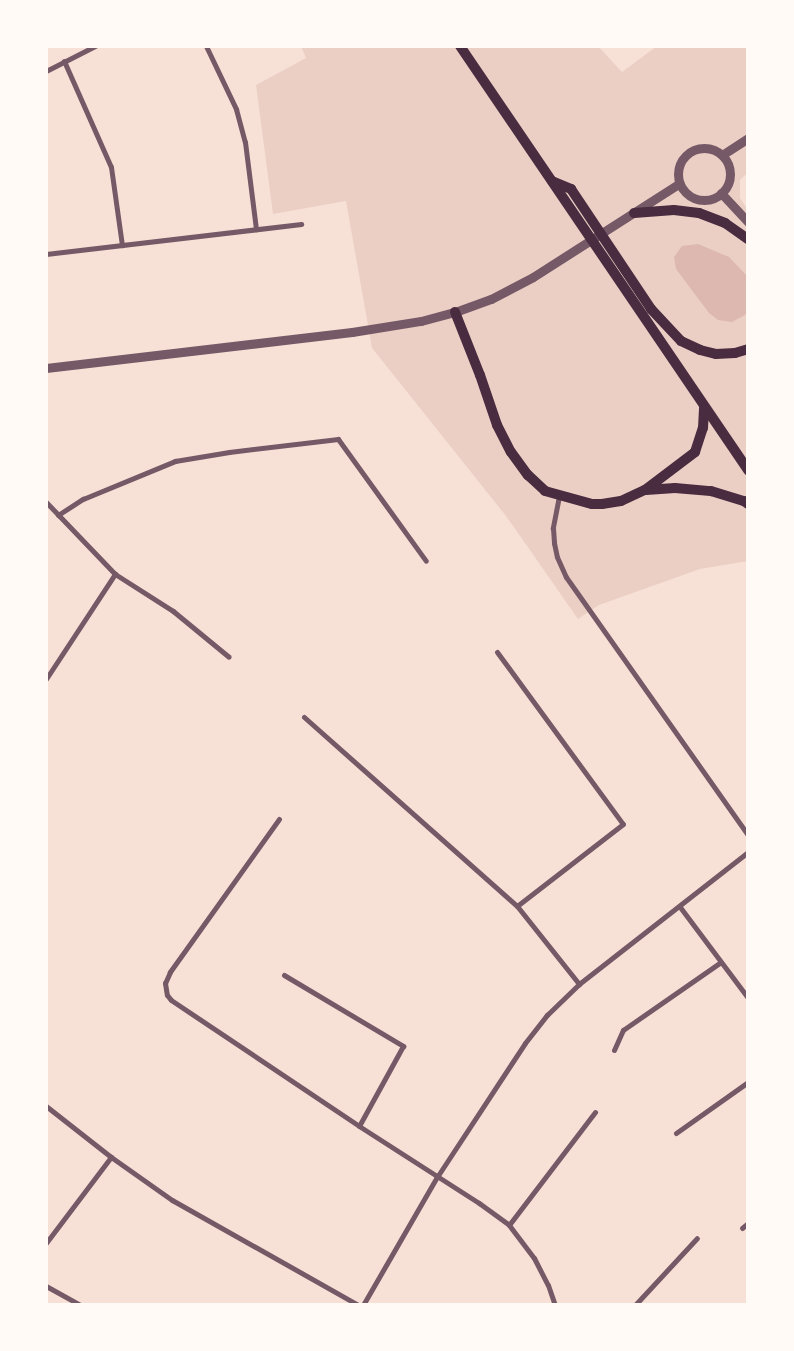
<!DOCTYPE html>
<html>
<head>
<meta charset="utf-8">
<style>
  body { margin:0 }
  #map { position:relative; width:794px; height:1351px; overflow:hidden; background:#f7e1d7; font-family:"Source Serif 4",serif }
  div>[style] { position:absolute }
  .green>* { inset:0; background:#ebcfc5 }
  .water>* { inset:0; background:#dcb8b0 }
  .minor>* { height:5px; margin:-2.5px; padding:0 2.5px; transform-origin:2.5px; border-radius:2.5px; background:#755966 }
  .tertiary>* { height:9px; margin:-4.5px; padding:0 4.5px; transform-origin:4.5px; border-radius:4.5px; background:#755966 }
  .tertiary>.ring { margin:-4.5px; padding:0; box-sizing:content-box; background:none; border:9px solid #755966; border-radius:50% }
  .secondary>* { height:10px; margin:-5px; padding:0 5px; transform-origin:5px; border-radius:5px; background:#4a2c40 }
  span { translate:-50% -50%; white-space:nowrap; text-align:center; line-height:1.15; -webkit-text-stroke:5px #fffaf5; paint-order:stroke }
  .frame { position:absolute; inset:0; border:48px solid #fffaf5; pointer-events:none }
</style>
</head>
<body>
<div id="map">
  <div class="green">
    <i style="clip-path:polygon(301px 46px,598px 46px,622px 72px,657px 46px,748px 46px,748px 177px,745px 175px,740px 180px,740px 198px,748px 210px,748px 561px,700px 569px,599px 605px,578px 619px,506px 516px,372px 348px,346px 201px,273px 214px,256px 85px,306px 58px)"></i>
  </div>
  <div class="water">
    <i style="clip-path:polygon(698px 244px,729px 257px,748px 277px,748px 310px,745px 315px,732px 322px,718px 320px,709px 313px,676px 269px,674px 257px,682px 246px)"></i>
  </div>
  <div class="minor">
    <i style="left:206px;top:46px;width:70px;rotate:64.5deg"></i>
    <i style="left:236px;top:109px;width:34px;rotate:75deg"></i>
    <i style="left:245px;top:142px;width:88px;rotate:82.8deg"></i>
    <i style="left:64px;top:61px;width:116px;rotate:66.1deg"></i>
    <i style="left:111px;top:167px;width:79px;rotate:82deg"></i>
    <i style="left:46px;top:71px;width:55px;rotate:-27deg"></i>
    <i style="left:46px;top:254px;width:257px;rotate:-6.7deg"></i>
    <i style="left:559px;top:496px;width:33px;rotate:101deg"></i>
    <i style="left:553px;top:528px;width:15px;rotate:86deg"></i>
    <i style="left:554px;top:543px;width:14px;rotate:78deg"></i>
    <i style="left:557px;top:557px;width:22px;rotate:66deg"></i>
    <i style="left:566px;top:577px;width:316px;rotate:54.8deg"></i>
    <i style="left:46px;top:502px;width:100px;rotate:46.2deg"></i>
    <i style="left:115px;top:574px;width:69px;rotate:32.5deg"></i>
    <i style="left:173px;top:611px;width:72px;rotate:39.4deg"></i>
    <i style="left:58px;top:515px;width:30px;rotate:-33deg"></i>
    <i style="left:83px;top:499px;width:100px;rotate:-22.4deg"></i>
    <i style="left:175px;top:461px;width:55px;rotate:-9.5deg"></i>
    <i style="left:229px;top:452px;width:110px;rotate:-6.8deg"></i>
    <i style="left:338px;top:439px;width:150px;rotate:54.2deg"></i>
    <i style="left:497px;top:652px;width:213px;rotate:53.8deg"></i>
    <i style="left:623px;top:824px;width:134px;rotate:142.3deg"></i>
    <i style="left:46px;top:679px;width:126px;rotate:-56.7deg"></i>
    <i style="left:304px;top:717px;width:285px;rotate:41.6deg"></i>
    <i style="left:517px;top:906px;width:100px;rotate:51.5deg"></i>
    <i style="left:279px;top:819px;width:188px;rotate:125.5deg"></i>
    <i style="left:170px;top:972px;width:12px;rotate:114deg"></i>
    <i style="left:165px;top:983px;width:12px;rotate:81deg"></i>
    <i style="left:167px;top:995px;width:6px;rotate:51deg"></i>
    <i style="left:171px;top:1000px;width:226px;rotate:33.8deg"></i>
    <i style="left:359px;top:1126px;width:143px;rotate:32.7deg"></i>
    <i style="left:479px;top:1203px;width:37px;rotate:36deg"></i>
    <i style="left:509px;top:1225px;width:41px;rotate:52.9deg"></i>
    <i style="left:534px;top:1258px;width:30px;rotate:63deg"></i>
    <i style="left:548px;top:1285px;width:21px;rotate:71deg"></i>
    <i style="left:680px;top:907px;width:114px;rotate:53.2deg"></i>
    <i style="left:284px;top:975px;width:139px;rotate:30.8deg"></i>
    <i style="left:403px;top:1046px;width:91px;rotate:118.8deg"></i>
    <i style="left:614px;top:1050px;width:22px;rotate:-66deg"></i>
    <i style="left:623px;top:1030px;width:119px;rotate:-34.8deg"></i>
    <i style="left:46px;top:1106px;width:83px;rotate:38.1deg"></i>
    <i style="left:111px;top:1157px;width:75px;rotate:35.2deg"></i>
    <i style="left:172px;top:1200px;width:214px;rotate:29.4deg"></i>
    <i style="left:676px;top:1133px;width:88px;rotate:-35.3deg"></i>
    <i style="left:509px;top:1225px;width:142px;rotate:-52.7deg"></i>
    <i style="left:742px;top:1228px;width:8px;rotate:-40deg"></i>
    <i style="left:46px;top:1243px;width:108px;rotate:-52.9deg"></i>
    <i style="left:46px;top:1286px;width:39px;rotate:29deg"></i>
    <i style="left:363px;top:1305px;width:148px;rotate:-60deg"></i>
    <i style="left:437px;top:1177px;width:160px;rotate:-56.7deg"></i>
    <i style="left:525px;top:1043px;width:36px;rotate:-52deg"></i>
    <i style="left:547px;top:1015px;width:45px;rotate:-44.1deg"></i>
    <i style="left:579px;top:984px;width:214px;rotate:-38deg"></i>
    <i style="left:635px;top:1305px;width:91px;rotate:-47.2deg"></i>
  </div>
  <div class="tertiary">
    <i class="ring" style="left:678px;top:148px;width:43px;height:43px"></i>
    <i style="left:722px;top:155px;width:31px;rotate:-33deg"></i>
    <i style="left:721px;top:193px;width:40px;rotate:47deg"></i>
    <i style="left:46px;top:368px;width:308px;rotate:-6.7deg"></i>
    <i style="left:352px;top:332px;width:70px;rotate:-9.1deg"></i>
    <i style="left:421px;top:321px;width:35px;rotate:-15deg"></i>
    <i style="left:455px;top:312px;width:38px;rotate:-20deg"></i>
    <i style="left:491px;top:299px;width:47px;rotate:-27.6deg"></i>
    <i style="left:533px;top:277px;width:174px;rotate:-32.6deg"></i>
  </div>
  <div class="secondary">
    <i style="left:460px;top:46px;width:513px;rotate:55.81deg"></i>
    <i style="left:552px;top:181px;width:21px;rotate:23deg"></i>
    <i style="left:571px;top:189px;width:144px;rotate:56.3deg"></i>
    <i style="left:651px;top:309px;width:44px;rotate:46.8deg"></i>
    <i style="left:681px;top:341px;width:21px;rotate:25deg"></i>
    <i style="left:700px;top:350px;width:16px;rotate:14deg"></i>
    <i style="left:716px;top:354px;width:19px;rotate:-3deg"></i>
    <i style="left:735px;top:353px;width:14px;rotate:-17deg"></i>
    <i style="left:634px;top:213px;width:40px;rotate:-4.3deg"></i>
    <i style="left:674px;top:210px;width:25px;rotate:7deg"></i>
    <i style="left:699px;top:213px;width:28px;rotate:21deg"></i>
    <i style="left:725px;top:223px;width:28px;rotate:35deg"></i>
    <i style="left:455px;top:312px;width:68px;rotate:68.4deg"></i>
    <i style="left:480px;top:375px;width:53px;rotate:71.2deg"></i>
    <i style="left:497px;top:425px;width:30px;rotate:63deg"></i>
    <i style="left:511px;top:452px;width:29px;rotate:54deg"></i>
    <i style="left:528px;top:475px;width:23px;rotate:43deg"></i>
    <i style="left:545px;top:491px;width:49px;rotate:15.5deg"></i>
    <i style="left:592px;top:504px;width:10px"></i>
    <i style="left:602px;top:504px;width:19px;rotate:-9deg"></i>
    <i style="left:621px;top:501px;width:26px;rotate:-25deg"></i>
    <i style="left:645px;top:490px;width:63px;rotate:-37.2deg"></i>
    <i style="left:695px;top:452px;width:25px;rotate:-72deg"></i>
    <i style="left:703px;top:428px;width:20px;rotate:-87deg"></i>
    <i style="left:646px;top:490px;width:29px;rotate:-4deg"></i>
    <i style="left:675px;top:488px;width:36px;rotate:5deg"></i>
    <i style="left:711px;top:491px;width:34px;rotate:17deg"></i>
    <i style="left:744px;top:501px;width:5px;rotate:37deg"></i>
  </div>
  <div class="frame"></div>
</div>
</body>
</html>
